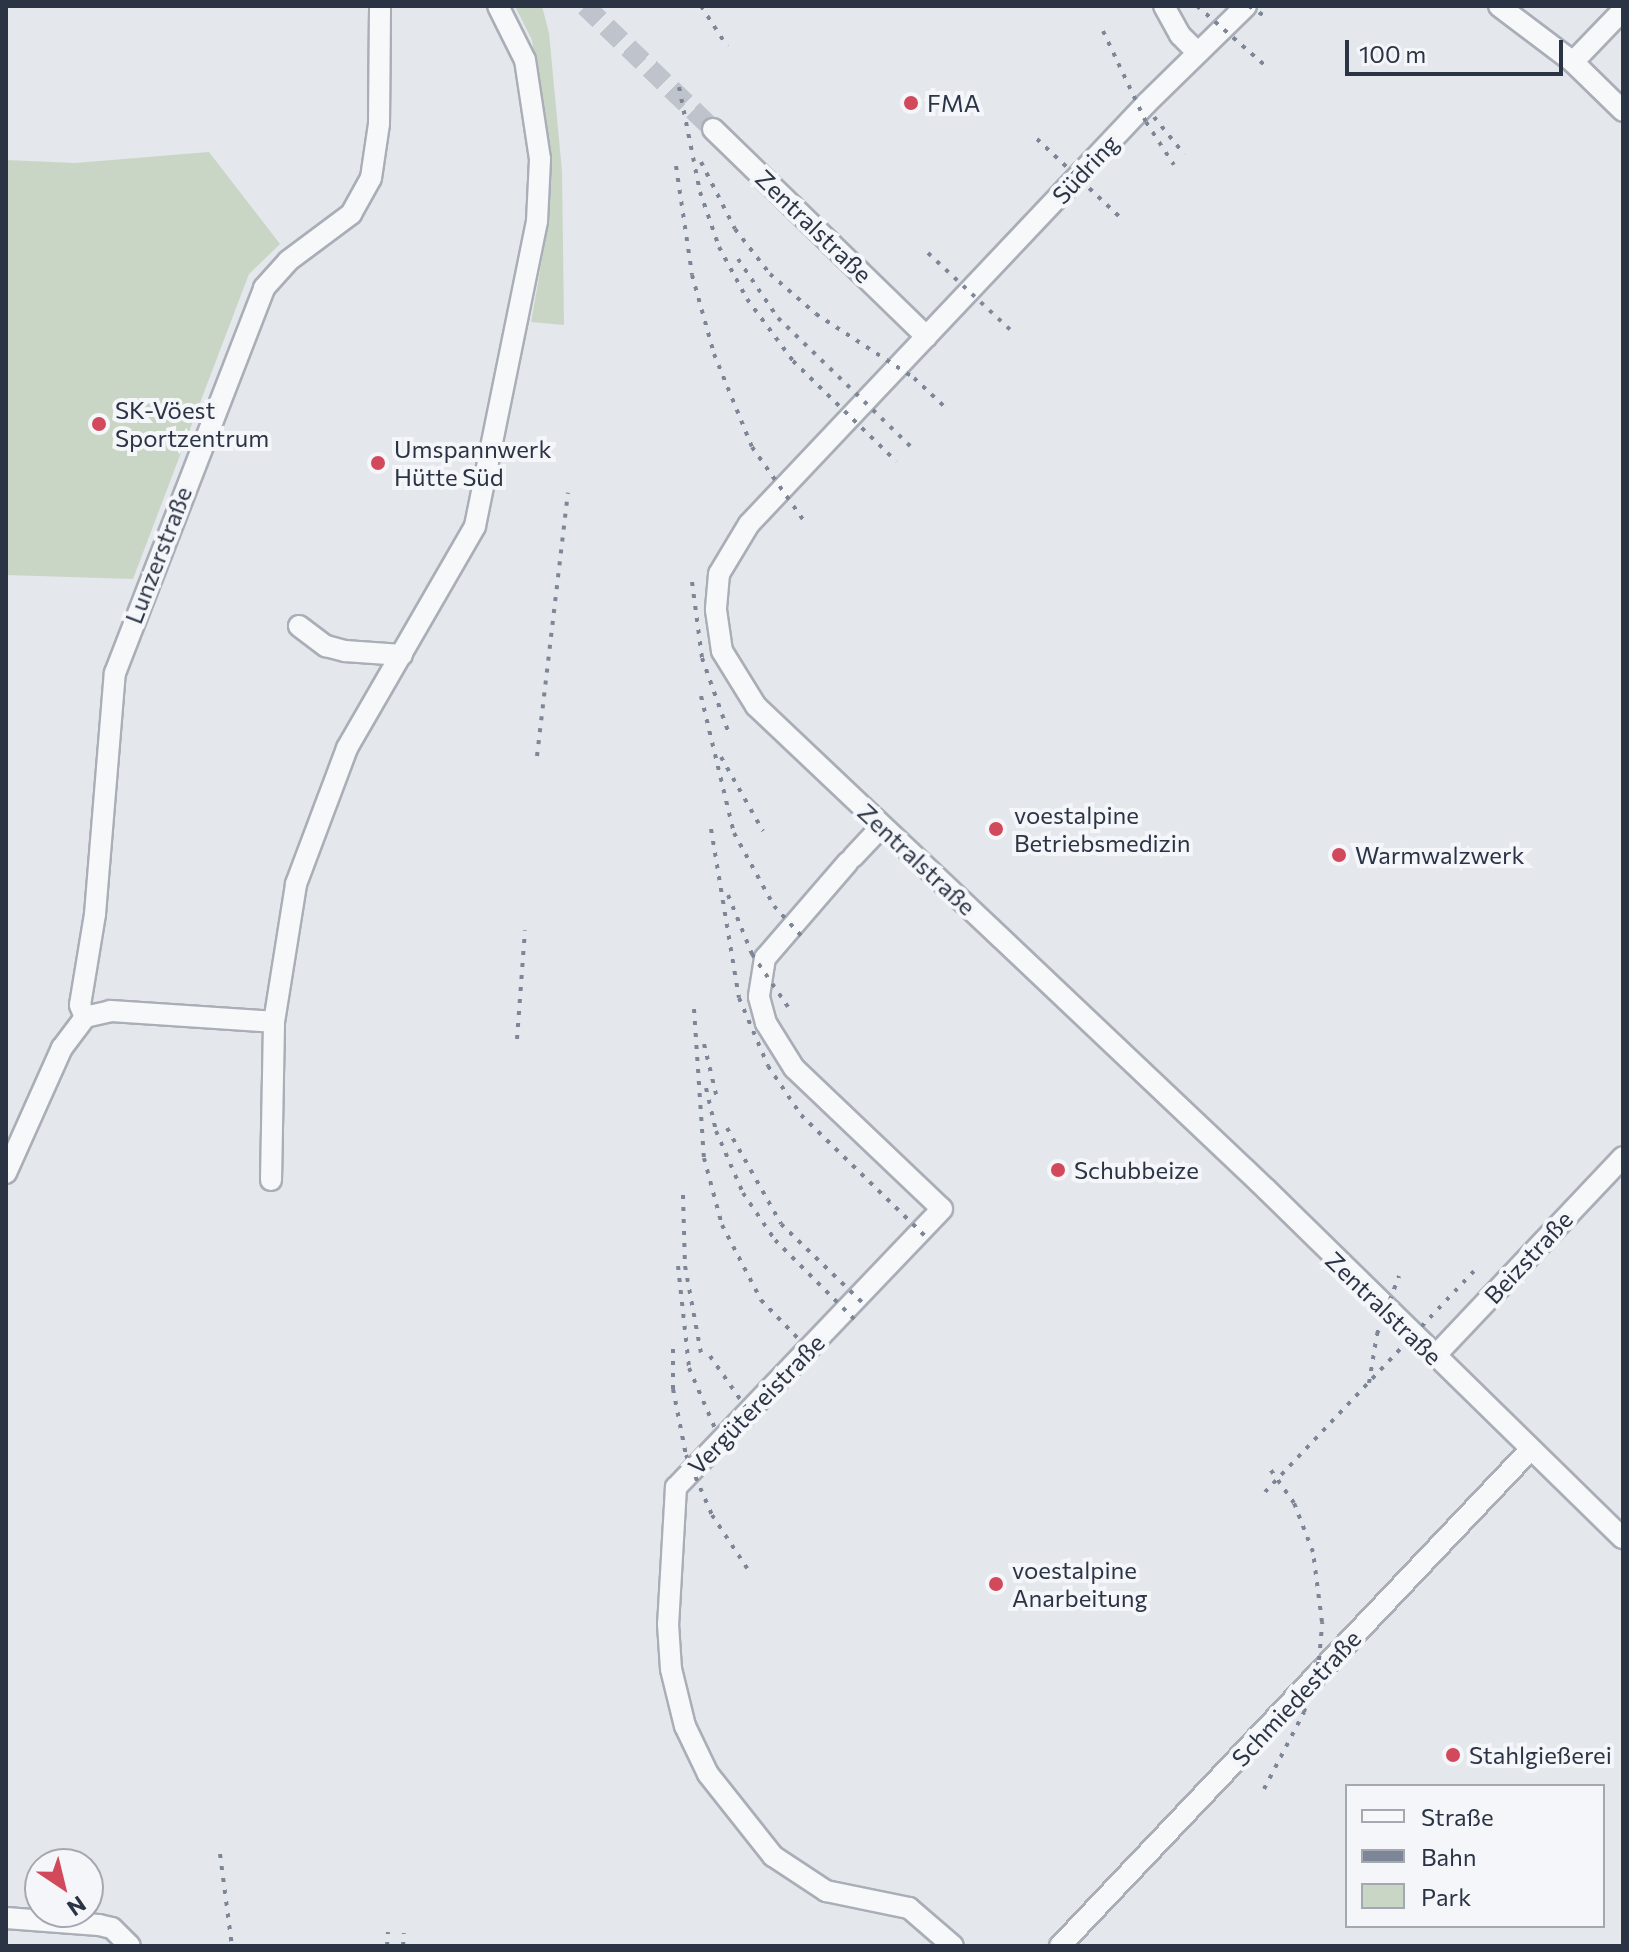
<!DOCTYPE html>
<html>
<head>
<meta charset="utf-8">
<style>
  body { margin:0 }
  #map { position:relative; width:1629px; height:1952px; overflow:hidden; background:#e4e7ec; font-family:Commissioner,sans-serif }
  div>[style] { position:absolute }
  .green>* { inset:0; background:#c9d6c5 }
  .minor-tunnel>* { height:20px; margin-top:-10px; transform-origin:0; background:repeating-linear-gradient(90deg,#bfc3cb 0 20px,transparent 0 30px) }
  .roads { filter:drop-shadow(2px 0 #a9aeb7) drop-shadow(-2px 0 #a9aeb7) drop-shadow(0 2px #a9aeb7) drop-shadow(0 -2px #a9aeb7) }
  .minor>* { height:20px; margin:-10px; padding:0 10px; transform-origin:10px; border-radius:10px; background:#f7f8fa }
  .rail>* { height:4px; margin-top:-2px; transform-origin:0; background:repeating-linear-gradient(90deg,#7d8696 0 4px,transparent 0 12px) }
  .dots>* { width:22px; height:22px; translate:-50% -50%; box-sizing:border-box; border:4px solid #f4f6f9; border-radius:50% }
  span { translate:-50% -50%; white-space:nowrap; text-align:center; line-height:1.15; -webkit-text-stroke:8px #f4f6f9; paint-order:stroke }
  .poi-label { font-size:24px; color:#2b3445 }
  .left { translate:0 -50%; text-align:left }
  .street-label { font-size:24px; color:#2b3445 }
  .frame { position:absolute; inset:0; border:8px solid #2b3445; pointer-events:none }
  .legend { position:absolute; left:1345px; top:1784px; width:260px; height:144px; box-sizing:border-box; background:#f4f6f9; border:2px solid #a4a8b1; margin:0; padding:10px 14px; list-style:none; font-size:24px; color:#2b3445 }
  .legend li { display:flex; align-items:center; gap:16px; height:40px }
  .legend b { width:40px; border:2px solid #a4a8b1 }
  .north { position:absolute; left:24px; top:1848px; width:80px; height:80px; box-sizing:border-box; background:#f4f6f9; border:2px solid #a4a8b1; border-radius:50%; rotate:145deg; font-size:22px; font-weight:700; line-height:32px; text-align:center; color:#2b3445 }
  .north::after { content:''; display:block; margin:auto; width:28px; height:36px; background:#d1495b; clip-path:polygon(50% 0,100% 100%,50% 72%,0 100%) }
  .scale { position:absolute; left:1345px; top:40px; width:218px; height:36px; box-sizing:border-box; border:4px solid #2b3445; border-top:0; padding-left:10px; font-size:24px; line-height:28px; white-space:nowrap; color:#2b3445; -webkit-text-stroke:6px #f4f6f9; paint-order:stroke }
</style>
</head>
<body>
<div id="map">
  <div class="green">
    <i style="clip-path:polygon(515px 6px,542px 6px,549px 33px,562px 171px,564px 325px,531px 322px,549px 220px,551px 158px,532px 40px)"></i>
    <i style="clip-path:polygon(209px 152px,280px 244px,249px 274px,133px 579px,6px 575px,6px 160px,75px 163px)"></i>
  </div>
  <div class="minor-tunnel">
    <i style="left:585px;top:6px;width:178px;rotate:43.9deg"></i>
  </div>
  <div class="roads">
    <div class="minor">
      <i style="left:1164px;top:6px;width:33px;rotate:61deg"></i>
      <i style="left:1180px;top:35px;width:25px;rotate:45deg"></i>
      <i style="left:1246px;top:6px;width:140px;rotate:135.6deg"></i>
      <i style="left:1146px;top:104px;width:578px;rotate:133.39deg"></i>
      <i style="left:749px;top:524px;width:58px;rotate:121deg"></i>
      <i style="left:719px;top:574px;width:36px;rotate:95deg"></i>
      <i style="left:716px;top:610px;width:41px;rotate:81.7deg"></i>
      <i style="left:722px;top:651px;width:65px;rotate:58.3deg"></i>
      <i style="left:756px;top:706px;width:702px;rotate:43.44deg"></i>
      <i style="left:1266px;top:1189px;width:499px;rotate:44.4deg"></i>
      <i style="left:1499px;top:6px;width:93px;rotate:37.1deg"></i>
      <i style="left:1573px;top:62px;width:70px;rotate:44.4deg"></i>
      <i style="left:1573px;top:62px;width:72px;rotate:-46.1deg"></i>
      <i style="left:713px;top:129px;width:298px;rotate:44.2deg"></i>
      <i style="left:299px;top:626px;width:34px;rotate:37deg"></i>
      <i style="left:326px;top:646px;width:20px;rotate:15deg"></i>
      <i style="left:345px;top:651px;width:57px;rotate:4deg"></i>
      <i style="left:853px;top:857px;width:42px;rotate:-46.9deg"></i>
      <i style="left:848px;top:862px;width:127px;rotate:130.8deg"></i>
      <i style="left:765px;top:958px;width:39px;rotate:99deg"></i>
      <i style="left:759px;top:997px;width:27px;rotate:75deg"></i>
      <i style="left:766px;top:1023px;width:53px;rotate:58.1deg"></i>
      <i style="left:794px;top:1068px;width:204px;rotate:43.6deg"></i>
      <i style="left:942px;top:1209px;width:385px;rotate:133.7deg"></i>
      <i style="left:676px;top:1487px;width:137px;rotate:93.3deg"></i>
      <i style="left:668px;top:1624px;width:45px;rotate:86.2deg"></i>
      <i style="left:671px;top:1669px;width:59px;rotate:76.2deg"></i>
      <i style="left:685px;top:1726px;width:53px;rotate:64.4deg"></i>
      <i style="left:708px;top:1774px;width:105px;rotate:51.6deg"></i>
      <i style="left:773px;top:1856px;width:64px;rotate:33.4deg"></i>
      <i style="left:826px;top:1891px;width:85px;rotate:11.6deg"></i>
      <i style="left:909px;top:1908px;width:58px;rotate:40.8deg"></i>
      <i style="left:85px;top:1017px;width:13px;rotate:-113deg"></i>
      <i style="left:80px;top:1005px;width:92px;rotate:-80.6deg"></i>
      <i style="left:95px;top:914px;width:242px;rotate:-85.3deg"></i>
      <i style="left:115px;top:673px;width:413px;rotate:-68.8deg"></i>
      <i style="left:264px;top:288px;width:36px;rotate:-48deg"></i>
      <i style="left:288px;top:261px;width:79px;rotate:-36.7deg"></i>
      <i style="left:351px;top:214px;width:41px;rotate:-60.9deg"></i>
      <i style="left:371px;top:178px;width:55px;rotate:-81.6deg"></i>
      <i style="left:379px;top:124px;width:118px;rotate:-89.5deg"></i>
      <i style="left:6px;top:1173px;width:137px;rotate:-65.9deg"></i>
      <i style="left:62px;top:1048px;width:39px;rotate:-53deg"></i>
      <i style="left:85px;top:1017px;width:26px;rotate:-13deg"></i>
      <i style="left:110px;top:1011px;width:164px;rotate:3.8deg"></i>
      <i style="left:271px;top:1180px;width:158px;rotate:-88.9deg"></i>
      <i style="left:274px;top:1022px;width:140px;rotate:-80.9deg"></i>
      <i style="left:296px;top:884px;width:145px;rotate:-69.4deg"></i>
      <i style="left:347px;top:748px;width:256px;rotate:-60deg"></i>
      <i style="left:475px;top:526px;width:311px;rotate:-78.5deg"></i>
      <i style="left:537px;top:221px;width:62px;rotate:-87.2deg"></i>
      <i style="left:540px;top:159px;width:100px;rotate:-98.6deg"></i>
      <i style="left:525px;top:60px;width:60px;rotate:-116.6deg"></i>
      <i style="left:1434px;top:1357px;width:275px;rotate:-46.6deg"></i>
      <i style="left:6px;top:1918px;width:93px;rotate:4.3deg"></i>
      <i style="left:99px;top:1925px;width:13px;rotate:13deg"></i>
      <i style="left:112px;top:1928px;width:25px;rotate:45deg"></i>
      <i style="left:1060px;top:1946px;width:683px;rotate:-46.54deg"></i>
    </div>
  </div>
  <div class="rail">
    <i style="left:701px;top:6px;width:48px;rotate:57deg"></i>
    <i style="left:1197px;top:6px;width:93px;rotate:41.1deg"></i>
    <i style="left:1249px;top:6px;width:17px;rotate:33deg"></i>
    <i style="left:1103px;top:31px;width:101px;rotate:64.7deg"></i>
    <i style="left:1146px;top:122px;width:51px;rotate:56.9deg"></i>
    <i style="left:679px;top:87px;width:107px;rotate:78.7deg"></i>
    <i style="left:700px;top:192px;width:58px;rotate:70.9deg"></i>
    <i style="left:719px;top:247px;width:59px;rotate:61.7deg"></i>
    <i style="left:747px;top:299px;width:77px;rotate:53.4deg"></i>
    <i style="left:793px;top:361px;width:144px;rotate:44.2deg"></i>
    <i style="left:1154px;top:117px;width:48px;rotate:51deg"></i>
    <i style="left:1037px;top:139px;width:117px;rotate:43.3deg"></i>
    <i style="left:701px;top:162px;width:75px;rotate:63.1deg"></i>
    <i style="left:735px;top:229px;width:57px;rotate:52.1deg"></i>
    <i style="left:770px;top:274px;width:61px;rotate:41deg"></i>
    <i style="left:816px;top:314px;width:117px;rotate:33.1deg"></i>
    <i style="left:914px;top:378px;width:44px;rotate:43.2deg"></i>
    <i style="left:676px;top:166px;width:110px;rotate:81.6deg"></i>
    <i style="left:692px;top:275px;width:82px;rotate:74.4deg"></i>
    <i style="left:714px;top:354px;width:100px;rotate:67.8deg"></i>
    <i style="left:752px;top:447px;width:90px;rotate:54.9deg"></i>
    <i style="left:928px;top:253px;width:120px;rotate:43deg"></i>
    <i style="left:738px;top:259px;width:71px;rotate:55.9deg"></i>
    <i style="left:778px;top:318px;width:184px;rotate:44.1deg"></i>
    <i style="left:692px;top:582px;width:77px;rotate:82.5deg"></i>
    <i style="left:702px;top:658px;width:77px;rotate:70.4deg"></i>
    <i style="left:701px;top:696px;width:141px;rotate:76.5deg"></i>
    <i style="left:734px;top:833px;width:83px;rotate:61.3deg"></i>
    <i style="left:774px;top:906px;width:47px;rotate:47.6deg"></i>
    <i style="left:537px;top:756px;width:265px;rotate:-83.3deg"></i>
    <i style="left:721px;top:757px;width:85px;rotate:60.4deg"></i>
    <i style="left:711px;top:829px;width:171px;rotate:80.6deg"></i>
    <i style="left:739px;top:998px;width:74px;rotate:66.9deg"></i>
    <i style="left:768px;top:1066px;width:59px;rotate:56deg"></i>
    <i style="left:801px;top:1115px;width:179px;rotate:44.3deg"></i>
    <i style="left:728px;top:895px;width:64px;rotate:67.9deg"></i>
    <i style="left:752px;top:954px;width:64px;rotate:55.8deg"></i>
    <i style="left:694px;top:1009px;width:149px;rotate:86.2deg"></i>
    <i style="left:704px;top:1158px;width:69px;rotate:75deg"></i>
    <i style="left:722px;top:1225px;width:85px;rotate:62.5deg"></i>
    <i style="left:761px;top:1300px;width:81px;rotate:46deg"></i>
    <i style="left:517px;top:1039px;width:109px;rotate:-85.8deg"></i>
    <i style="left:704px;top:1044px;width:56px;rotate:76.5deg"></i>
    <i style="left:706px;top:1088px;width:44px;rotate:76.9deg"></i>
    <i style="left:716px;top:1131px;width:68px;rotate:66.5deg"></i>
    <i style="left:743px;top:1193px;width:57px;rotate:55.8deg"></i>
    <i style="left:775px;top:1240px;width:112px;rotate:45deg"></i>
    <i style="left:727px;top:1128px;width:110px;rotate:60.6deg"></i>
    <i style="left:781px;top:1224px;width:118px;rotate:44deg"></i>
    <i style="left:683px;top:1195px;width:71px;rotate:88.4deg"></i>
    <i style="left:685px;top:1266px;width:88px;rotate:79.6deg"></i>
    <i style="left:678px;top:1266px;width:103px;rotate:83.8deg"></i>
    <i style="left:689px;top:1368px;width:94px;rotate:66.7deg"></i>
    <i style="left:673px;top:1349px;width:40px;rotate:90deg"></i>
    <i style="left:673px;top:1389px;width:67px;rotate:78.9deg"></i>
    <i style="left:686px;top:1455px;width:65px;rotate:66.6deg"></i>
    <i style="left:712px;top:1515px;width:64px;rotate:56.6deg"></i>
    <i style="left:710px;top:1356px;width:80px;rotate:55.1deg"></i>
    <i style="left:1369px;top:1383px;width:50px;rotate:-80.7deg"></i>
    <i style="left:1377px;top:1334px;width:62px;rotate:-69.2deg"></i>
    <i style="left:1265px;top:1492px;width:304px;rotate:-46.6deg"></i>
    <i style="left:1264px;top:1789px;width:87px;rotate:-62.5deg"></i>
    <i style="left:1304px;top:1712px;width:54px;rotate:-73.9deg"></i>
    <i style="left:1319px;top:1660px;width:38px;rotate:-85deg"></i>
    <i style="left:1322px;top:1622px;width:71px;rotate:-97.3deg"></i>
    <i style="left:1313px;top:1552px;width:53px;rotate:-111.2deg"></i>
    <i style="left:1294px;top:1503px;width:42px;rotate:-125.2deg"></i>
    <i style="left:220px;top:1854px;width:93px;rotate:82.6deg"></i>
    <i style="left:387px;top:1946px;width:14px;rotate:-86deg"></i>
    <i style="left:403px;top:1946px;width:13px;rotate:-86deg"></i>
  </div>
  <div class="dots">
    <i style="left:911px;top:103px;background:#d1495b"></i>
    <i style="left:99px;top:424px;background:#d1495b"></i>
    <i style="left:378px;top:463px;background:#d1495b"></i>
    <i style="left:996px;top:829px;background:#d1495b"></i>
    <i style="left:1339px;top:855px;background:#d1495b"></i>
    <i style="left:1058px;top:1170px;background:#d1495b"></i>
    <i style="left:996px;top:1584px;background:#d1495b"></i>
    <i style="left:1453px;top:1755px;background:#d1495b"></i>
  </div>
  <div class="poi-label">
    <span class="left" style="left:927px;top:103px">FMA</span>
    <span class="left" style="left:115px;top:424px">SK-Vöest<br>Sportzentrum</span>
    <span class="left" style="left:394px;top:463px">Umspannwerk<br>Hütte Süd</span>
    <span class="left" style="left:1014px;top:829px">voestalpine<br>Betriebsmedizin</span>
    <span class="left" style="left:1355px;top:855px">Warmwalzwerk</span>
    <span class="left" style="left:1074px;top:1170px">Schubbeize</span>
    <span class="left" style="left:1012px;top:1584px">voestalpine<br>Anarbeitung</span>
    <span class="left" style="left:1469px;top:1755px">Stahlgießerei</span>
  </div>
  <div class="street-label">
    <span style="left:1085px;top:169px;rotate:-47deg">Südring</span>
    <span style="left:814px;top:226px;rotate:44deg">Zentralstraße</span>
    <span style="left:158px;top:555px;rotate:-69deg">Lunzerstraße</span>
    <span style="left:917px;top:859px;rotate:43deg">Zentralstraße</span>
    <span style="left:1528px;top:1257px;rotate:-47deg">Beizstraße</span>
    <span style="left:1384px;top:1308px;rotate:44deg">Zentralstraße</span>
    <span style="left:756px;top:1404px;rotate:-46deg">Vergütereistraße</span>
    <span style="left:1296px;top:1698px;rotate:-47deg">Schmiedestraße</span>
  </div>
  <div class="frame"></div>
  <ul class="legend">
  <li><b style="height:10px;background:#f7f8fa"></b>Straße</li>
  <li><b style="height:10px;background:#7d8696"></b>Bahn</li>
  <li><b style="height:22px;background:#c9d6c5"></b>Park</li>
  </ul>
  <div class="north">N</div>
  <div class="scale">100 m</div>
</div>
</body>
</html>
